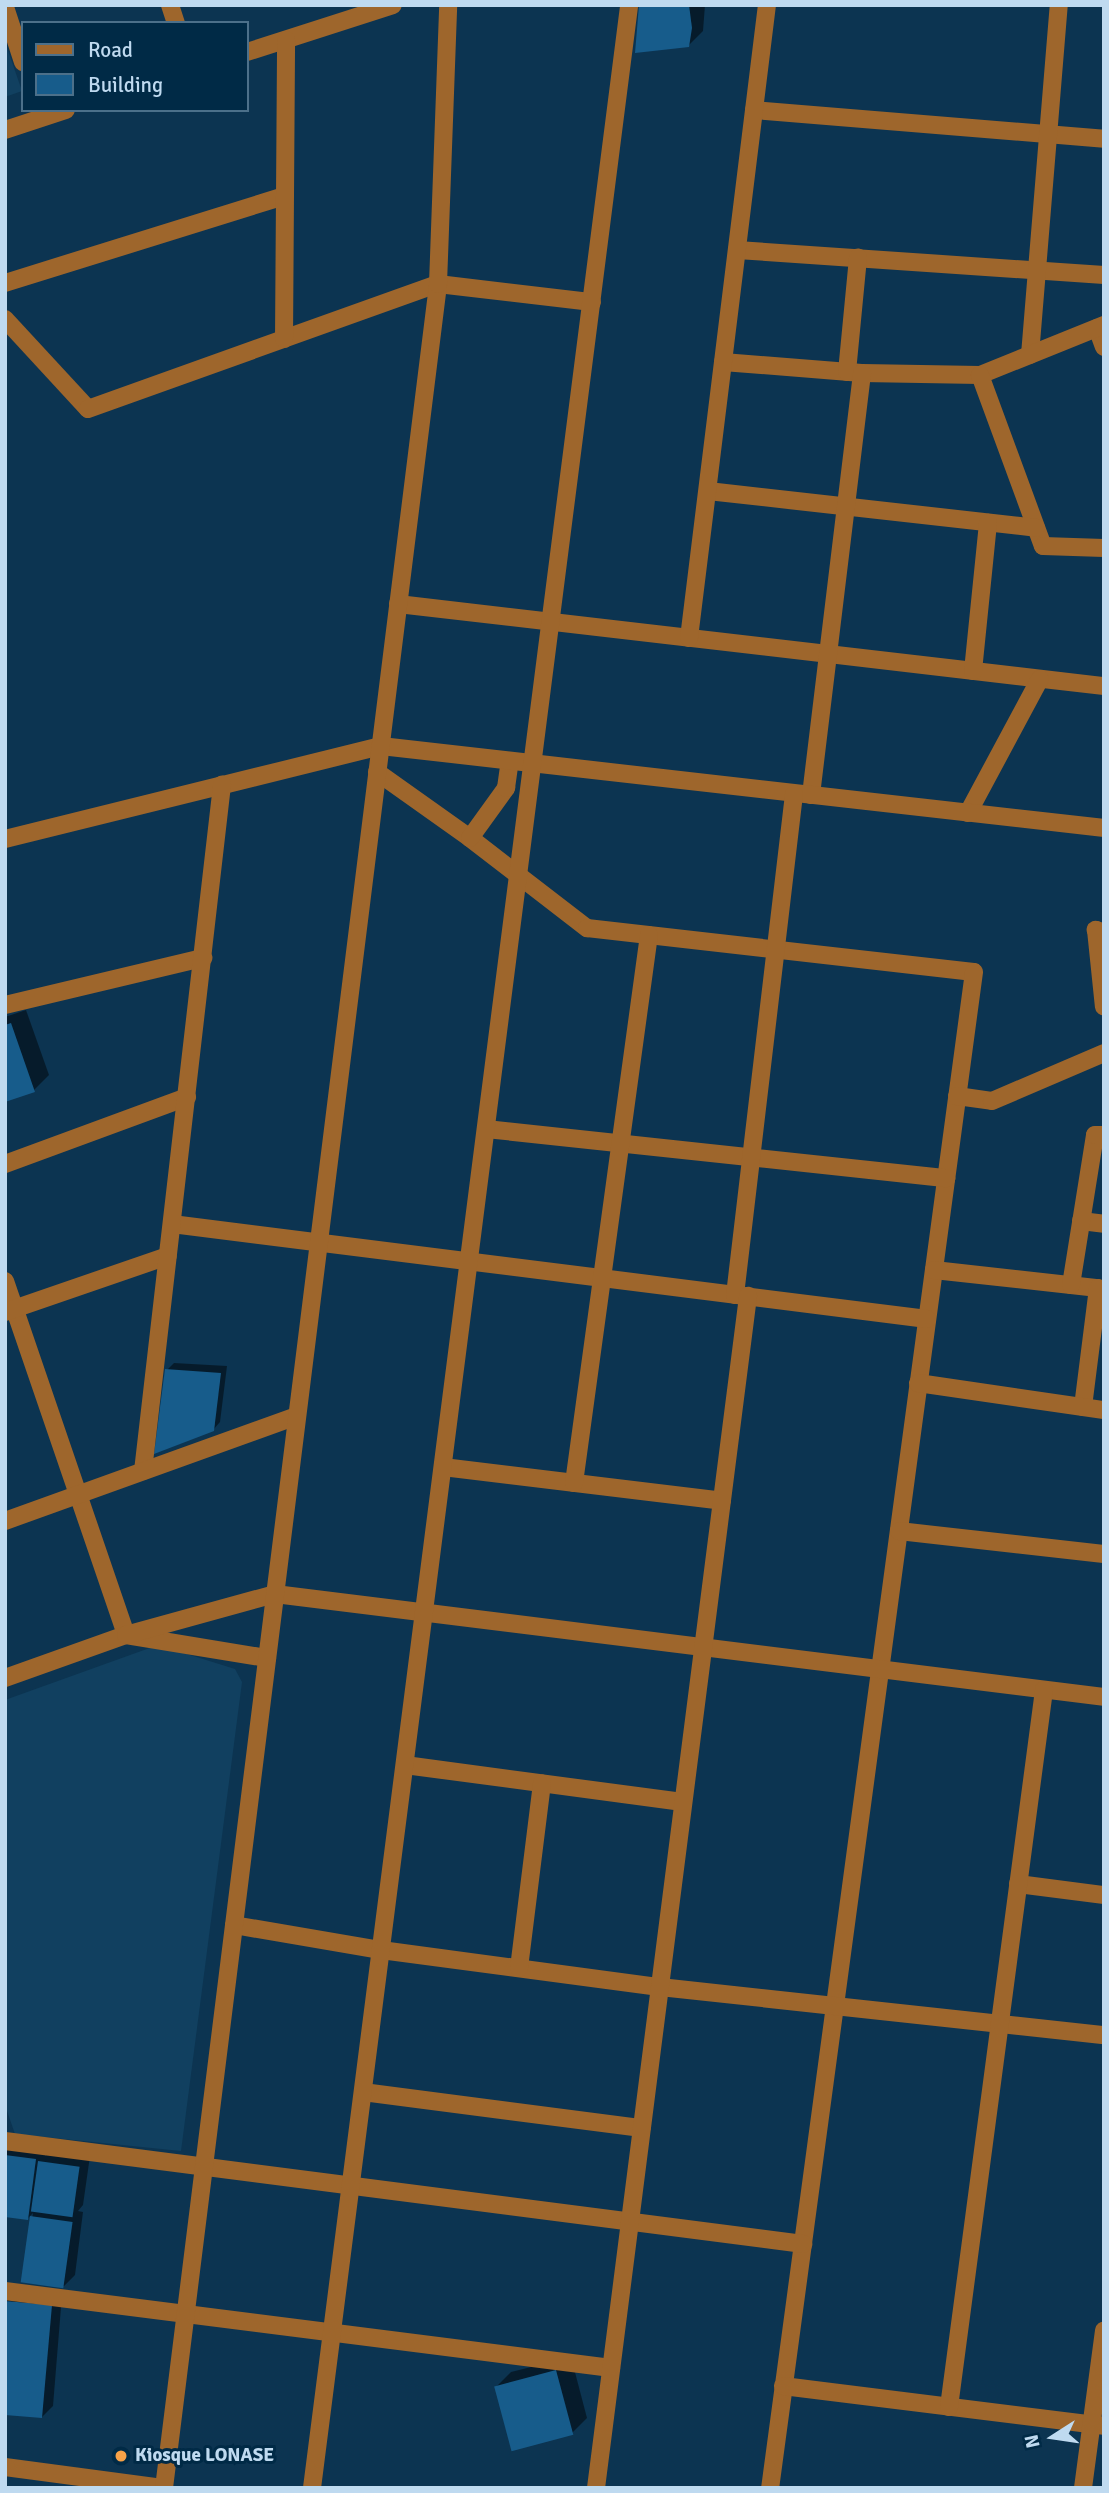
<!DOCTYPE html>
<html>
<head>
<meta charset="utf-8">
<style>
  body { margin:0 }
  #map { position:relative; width:1109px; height:2493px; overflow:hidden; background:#0c3451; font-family:Signika,sans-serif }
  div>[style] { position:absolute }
  .built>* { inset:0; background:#114060 }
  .shadow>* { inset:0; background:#0007 }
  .building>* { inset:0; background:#175c8b; transform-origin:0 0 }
  .minor>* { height:18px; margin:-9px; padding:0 9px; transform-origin:9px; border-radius:9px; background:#9e662c }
  .dots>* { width:19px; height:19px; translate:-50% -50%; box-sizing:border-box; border:4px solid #002a46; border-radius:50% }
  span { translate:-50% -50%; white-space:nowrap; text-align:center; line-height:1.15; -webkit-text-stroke:6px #002a46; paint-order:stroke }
  .poi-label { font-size:19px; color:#bfdaf0; font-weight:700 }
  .left { translate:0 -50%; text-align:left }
  .frame { position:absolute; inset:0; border:7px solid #bfdaf0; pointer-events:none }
  .legend { position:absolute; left:21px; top:21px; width:228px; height:91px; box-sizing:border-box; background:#002a46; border:2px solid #4c708a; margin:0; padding:9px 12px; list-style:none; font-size:21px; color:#bfdaf0 }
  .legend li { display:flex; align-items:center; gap:14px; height:35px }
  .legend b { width:35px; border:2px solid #4c708a }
  .north { position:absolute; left:1018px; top:2402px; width:70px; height:70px; -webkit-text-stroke:5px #002a46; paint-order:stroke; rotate:258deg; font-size:19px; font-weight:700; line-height:28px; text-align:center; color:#bfdaf0 }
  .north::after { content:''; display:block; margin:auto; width:24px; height:32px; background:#bfdaf0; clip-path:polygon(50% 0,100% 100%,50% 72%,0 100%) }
</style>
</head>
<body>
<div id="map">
  <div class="built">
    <i style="clip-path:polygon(5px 42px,22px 91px,5px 97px)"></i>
    <i style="clip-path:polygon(158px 1645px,235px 1669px,242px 1682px,181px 2151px,15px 2134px,5px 2105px,5px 1700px)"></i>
  </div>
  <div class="shadow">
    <i style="clip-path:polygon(641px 5px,705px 5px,703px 31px,688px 46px)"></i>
    <i style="clip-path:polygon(26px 1010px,49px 1075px,34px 1090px,5px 1100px,5px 1017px)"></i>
    <i style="clip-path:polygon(174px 1363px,227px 1366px,220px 1422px,213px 1430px,167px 1370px)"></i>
    <i style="clip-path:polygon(5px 2145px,46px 2148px,45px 2156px,50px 2151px,90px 2156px,83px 2205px,78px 2211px,83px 2212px,75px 2275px,64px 2286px,23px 2281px,33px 2213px,28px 2218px,5px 2215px)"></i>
    <i style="clip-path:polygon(5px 2290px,62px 2295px,53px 2406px,42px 2417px,5px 2414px)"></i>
    <i style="clip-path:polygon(571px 2357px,587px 2418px,572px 2433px,496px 2387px,511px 2372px)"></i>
  </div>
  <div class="building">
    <i style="clip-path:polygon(639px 5px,689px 5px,692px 28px,689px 47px,635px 53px)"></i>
    <i style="clip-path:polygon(11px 1023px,35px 1092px,5px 1102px,5px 1025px)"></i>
    <i style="clip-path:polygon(165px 1369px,221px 1373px,214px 1431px,154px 1454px)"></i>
    <i style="clip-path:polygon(5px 2155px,36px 2159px,28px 2220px,5px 2217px)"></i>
    <i style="left:38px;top:2161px;width:42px;height:51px;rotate:8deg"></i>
    <i style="left:30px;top:2216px;width:43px;height:67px;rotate:8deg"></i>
    <i style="clip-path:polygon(5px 2301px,52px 2305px,42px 2418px,5px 2415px)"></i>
    <i style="left:556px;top:2370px;width:67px;height:64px;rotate:75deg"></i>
  </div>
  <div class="minor">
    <i style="left:170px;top:5px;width:19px;rotate:72deg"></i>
    <i style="left:5px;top:7px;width:58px;rotate:71.9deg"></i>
    <i style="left:247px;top:52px;width:153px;rotate:-17.8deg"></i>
    <i style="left:754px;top:110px;width:351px;rotate:4.7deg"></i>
    <i style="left:5px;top:130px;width:64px;rotate:-18.2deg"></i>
    <i style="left:737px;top:250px;width:368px;rotate:3.9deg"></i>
    <i style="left:5px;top:283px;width:293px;rotate:-17.3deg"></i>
    <i style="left:5px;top:319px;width:122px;rotate:47.3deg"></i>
    <i style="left:88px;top:409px;width:372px;rotate:-19.7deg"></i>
    <i style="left:438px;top:284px;width:155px;rotate:6.7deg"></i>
    <i style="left:1097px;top:328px;width:20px;rotate:70deg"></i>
    <i style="left:284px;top:339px;width:299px;rotate:-89.6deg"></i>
    <i style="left:1030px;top:355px;width:351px;rotate:-85.3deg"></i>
    <i style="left:723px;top:362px;width:139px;rotate:4.5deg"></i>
    <i style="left:862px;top:373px;width:118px;rotate:1deg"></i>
    <i style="left:980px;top:375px;width:134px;rotate:-22deg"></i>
    <i style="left:847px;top:372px;width:115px;rotate:-84.5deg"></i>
    <i style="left:980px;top:375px;width:182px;rotate:69.8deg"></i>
    <i style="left:1043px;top:546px;width:61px;rotate:1.9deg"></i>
    <i style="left:708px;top:491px;width:330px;rotate:6.4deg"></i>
    <i style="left:398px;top:604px;width:711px;rotate:6.63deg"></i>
    <i style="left:689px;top:638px;width:638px;rotate:-82.98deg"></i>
    <i style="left:973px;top:671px;width:149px;rotate:-84.2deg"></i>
    <i style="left:377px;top:772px;width:114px;rotate:35.4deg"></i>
    <i style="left:470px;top:838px;width:148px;rotate:37.6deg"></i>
    <i style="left:587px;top:928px;width:389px;rotate:6.5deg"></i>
    <i style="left:974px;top:972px;width:1530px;rotate:97.66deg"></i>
    <i style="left:811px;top:795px;width:425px;rotate:-83.1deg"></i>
    <i style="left:968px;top:813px;width:152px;rotate:-61.8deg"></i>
    <i style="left:470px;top:838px;width:62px;rotate:-54.2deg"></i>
    <i style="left:506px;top:788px;width:27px;rotate:-82deg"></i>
    <i style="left:5px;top:839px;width:387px;rotate:-13.9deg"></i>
    <i style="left:381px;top:746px;width:728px;rotate:6.47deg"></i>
    <i style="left:1104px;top:933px;width:9px;rotate:-159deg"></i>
    <i style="left:1096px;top:930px;width:77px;rotate:84.1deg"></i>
    <i style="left:5px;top:1005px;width:204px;rotate:-13.4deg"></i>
    <i style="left:957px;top:1096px;width:35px;rotate:8deg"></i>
    <i style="left:992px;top:1101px;width:122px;rotate:-23.2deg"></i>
    <i style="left:486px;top:1129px;width:463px;rotate:6.1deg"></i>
    <i style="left:5px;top:1164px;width:194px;rotate:-20.2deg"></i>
    <i style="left:1081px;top:1221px;width:23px;rotate:7deg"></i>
    <i style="left:172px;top:1224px;width:761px;rotate:7.17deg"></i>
    <i style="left:934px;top:1270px;width:165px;rotate:6.3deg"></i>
    <i style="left:1098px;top:1288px;width:120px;rotate:97.2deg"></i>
    <i style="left:5px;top:1281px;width:374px;rotate:71.1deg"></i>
    <i style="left:126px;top:1635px;width:143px;rotate:9.3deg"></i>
    <i style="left:1071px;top:1285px;width:152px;rotate:-80.9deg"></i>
    <i style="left:1095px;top:1135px;width:9px"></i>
    <i style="left:735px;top:1295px;width:504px;rotate:-83.28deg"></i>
    <i style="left:5px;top:1312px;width:172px;rotate:-19deg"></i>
    <i style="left:918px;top:1383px;width:188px;rotate:8.3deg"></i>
    <i style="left:443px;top:1467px;width:281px;rotate:6.9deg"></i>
    <i style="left:143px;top:1471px;width:691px;rotate:-83.43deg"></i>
    <i style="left:574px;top:1483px;width:553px;rotate:-82.21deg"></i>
    <i style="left:5px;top:1521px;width:310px;rotate:-19.8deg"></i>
    <i style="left:899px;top:1531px;width:206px;rotate:6.4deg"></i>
    <i style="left:5px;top:1678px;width:128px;rotate:-19.6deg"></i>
    <i style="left:126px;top:1635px;width:155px;rotate:-15.4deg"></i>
    <i style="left:275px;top:1594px;width:835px;rotate:7.08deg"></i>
    <i style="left:405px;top:1765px;width:280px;rotate:7.6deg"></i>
    <i style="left:1018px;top:1884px;width:87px;rotate:7.3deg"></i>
    <i style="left:234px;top:1925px;width:149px;rotate:9.7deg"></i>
    <i style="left:381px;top:1950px;width:281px;rotate:7.6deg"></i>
    <i style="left:660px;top:1987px;width:447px;rotate:6.2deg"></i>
    <i style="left:519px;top:1968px;width:186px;rotate:-82.9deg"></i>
    <i style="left:363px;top:2092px;width:281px;rotate:7.4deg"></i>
    <i style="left:5px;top:2141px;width:805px;rotate:7.35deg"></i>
    <i style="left:5px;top:2291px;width:611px;rotate:7.24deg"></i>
    <i style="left:783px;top:2386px;width:323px;rotate:7.1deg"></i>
    <i style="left:949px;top:2407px;width:723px;rotate:-82.45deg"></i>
    <i style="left:5px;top:2467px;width:159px;rotate:7.6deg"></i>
    <i style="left:164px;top:2488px;width:2221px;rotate:-82.91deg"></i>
    <i style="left:438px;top:284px;width:279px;rotate:-87.9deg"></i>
    <i style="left:312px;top:2488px;width:2503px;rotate:-82.72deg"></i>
    <i style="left:596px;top:2488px;width:1202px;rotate:-82.73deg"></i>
    <i style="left:1083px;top:2488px;width:159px;rotate:-82.4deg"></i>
  </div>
  <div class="dots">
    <i style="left:121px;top:2456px;background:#f7a248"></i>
  </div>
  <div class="poi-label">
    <span class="left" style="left:135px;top:2456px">Kiosque LONASE</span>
  </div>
  <div class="frame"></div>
  <ul class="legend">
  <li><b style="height:9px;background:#9e662c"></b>Road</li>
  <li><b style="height:19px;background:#175c8b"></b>Building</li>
  </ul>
  <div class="north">N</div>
</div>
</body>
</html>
